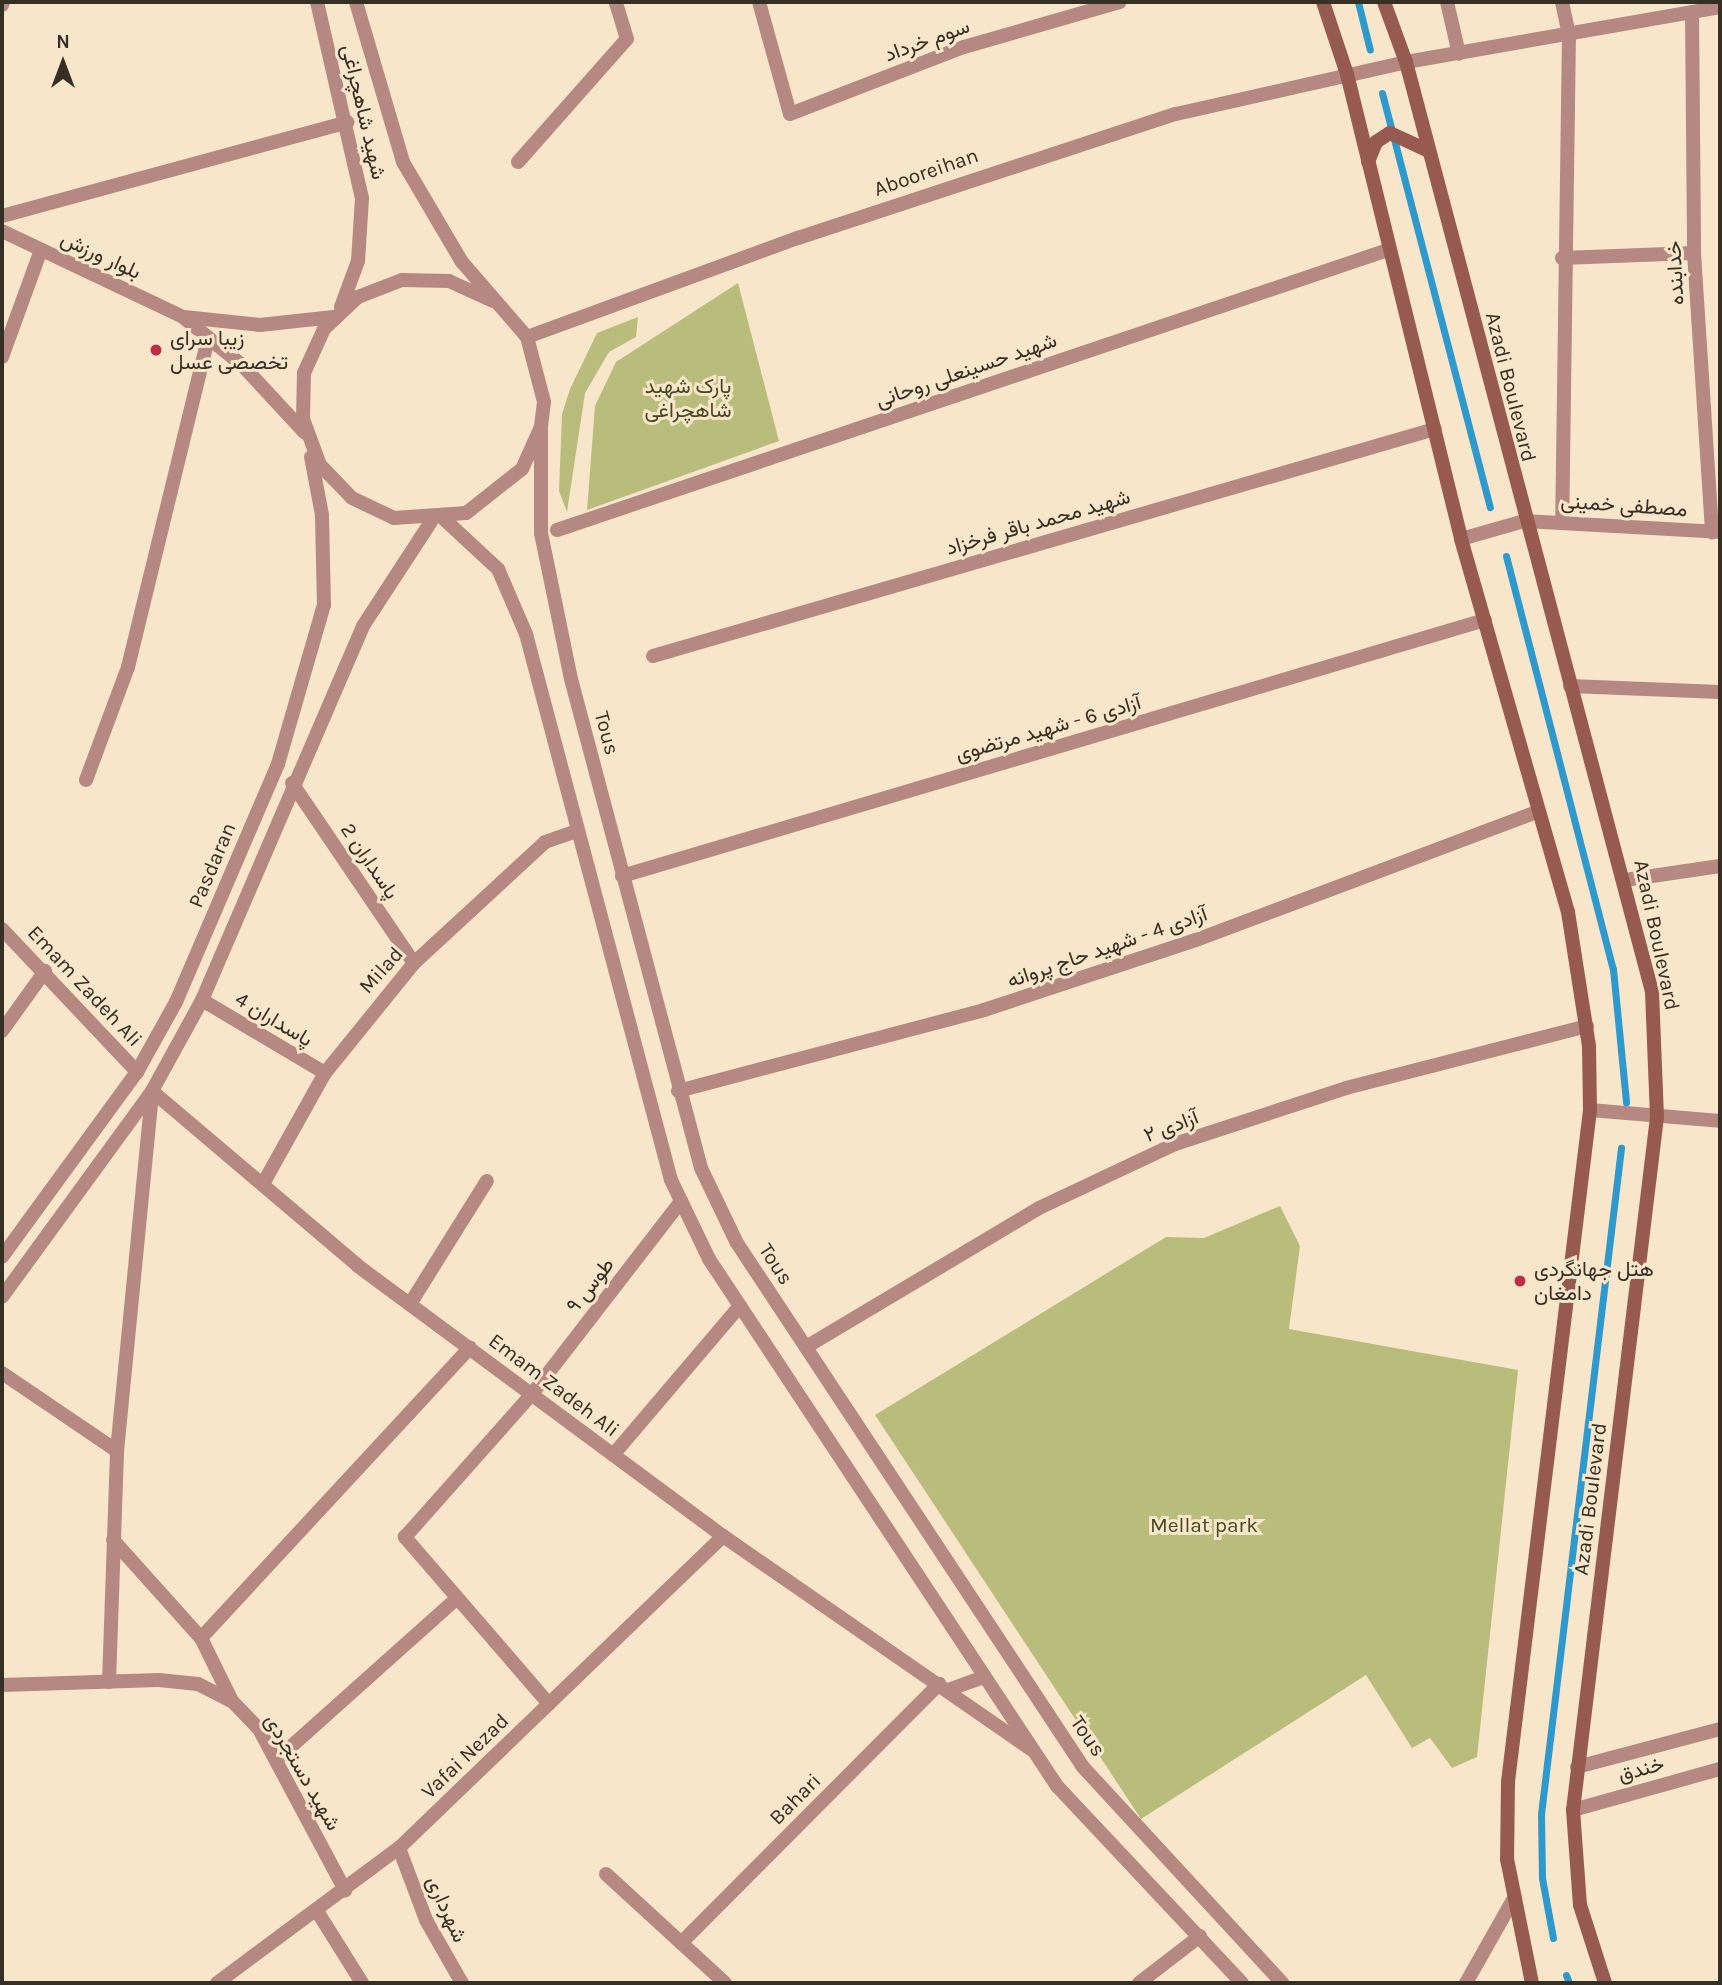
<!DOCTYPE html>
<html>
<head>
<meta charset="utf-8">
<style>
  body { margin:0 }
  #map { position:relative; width:1722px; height:1985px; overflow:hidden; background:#f8e6cb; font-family:Karla,Vazirmatn,sans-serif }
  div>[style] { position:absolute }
  .green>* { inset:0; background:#b9bd7c }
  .stream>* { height:7px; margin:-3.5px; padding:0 3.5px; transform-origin:3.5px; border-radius:3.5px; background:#2d99cd }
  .service>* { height:14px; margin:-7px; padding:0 7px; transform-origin:7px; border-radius:7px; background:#b58981 }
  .minor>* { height:14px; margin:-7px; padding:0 7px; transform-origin:7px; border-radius:7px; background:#b58981 }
  .tertiary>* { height:14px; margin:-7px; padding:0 7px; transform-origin:7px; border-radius:7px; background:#b58981 }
  .secondary>* { height:14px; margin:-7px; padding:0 7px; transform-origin:7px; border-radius:7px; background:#975a50 }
  .dots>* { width:19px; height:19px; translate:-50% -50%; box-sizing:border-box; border:4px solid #f8e6cb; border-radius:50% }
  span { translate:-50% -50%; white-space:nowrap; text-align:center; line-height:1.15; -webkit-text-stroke:6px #f8e6cb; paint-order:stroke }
  .street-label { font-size:21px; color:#362f24 }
  .poi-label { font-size:21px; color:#362f24 }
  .left { translate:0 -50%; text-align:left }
  .park-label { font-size:21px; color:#47481f }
  .frame { position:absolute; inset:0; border:4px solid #362f24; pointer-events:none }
  .north { position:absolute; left:28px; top:28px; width:70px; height:70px; -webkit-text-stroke:5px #f8e6cb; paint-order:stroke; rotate:0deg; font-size:19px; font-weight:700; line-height:28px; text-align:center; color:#362f24 }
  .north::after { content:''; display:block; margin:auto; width:24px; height:32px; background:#362f24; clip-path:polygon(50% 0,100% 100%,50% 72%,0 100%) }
</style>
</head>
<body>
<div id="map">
  <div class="green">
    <i style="clip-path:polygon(738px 283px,779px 441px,587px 510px,595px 406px,616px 362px)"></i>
    <i style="clip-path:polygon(638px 317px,636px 337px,609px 352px,585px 393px,567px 512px,559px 491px,562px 414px,570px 389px,597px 333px)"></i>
    <i style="clip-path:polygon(1280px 1206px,1300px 1246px,1289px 1329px,1518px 1370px,1477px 1757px,1452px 1768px,1430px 1738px,1412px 1748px,1366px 1675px,1141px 1819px,875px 1415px,1166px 1237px,1204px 1238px)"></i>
  </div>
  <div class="stream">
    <i style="left:1358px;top:2px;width:49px;rotate:76deg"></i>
    <i style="left:1382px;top:93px;width:428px;rotate:75.4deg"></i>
    <i style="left:1506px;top:556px;width:427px;rotate:75.5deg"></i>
    <i style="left:1613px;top:969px;width:134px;rotate:84.4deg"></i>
    <i style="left:1553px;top:1938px;width:61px;rotate:-100.4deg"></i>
    <i style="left:1542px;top:1878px;width:64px;rotate:-90.9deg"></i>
    <i style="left:1541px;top:1814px;width:671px;rotate:-83.15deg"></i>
    <i style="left:1566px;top:1975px;width:9px;rotate:69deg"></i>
  </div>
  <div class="service">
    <i style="left:518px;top:162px;width:164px;rotate:-48.5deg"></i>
    <i style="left:627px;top:39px;width:39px;rotate:-107deg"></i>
    <i style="left:292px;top:783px;width:217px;rotate:55.9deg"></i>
    <i style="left:202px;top:1000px;width:143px;rotate:30.7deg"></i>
    <i style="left:201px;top:1638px;width:396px;rotate:-47.2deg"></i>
    <i style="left:606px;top:1874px;width:161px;rotate:42.5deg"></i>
  </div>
  <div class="minor">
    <i style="left:759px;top:2px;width:116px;rotate:74.5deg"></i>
    <i style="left:790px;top:114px;width:186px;rotate:-21.1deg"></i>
    <i style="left:964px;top:47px;width:162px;rotate:-16.1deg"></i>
    <i style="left:1447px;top:2px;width:53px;rotate:77deg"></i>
    <i style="left:1562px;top:2px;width:33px;rotate:78deg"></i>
    <i style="left:1569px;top:34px;width:487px;rotate:90.8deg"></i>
    <i style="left:2px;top:5px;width:3px;rotate:-72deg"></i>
    <i style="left:1692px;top:12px;width:241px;rotate:89.5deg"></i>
    <i style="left:1694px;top:253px;width:280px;rotate:86.3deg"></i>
    <i style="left:2px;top:216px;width:358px;rotate:-15.2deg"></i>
    <i style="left:1562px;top:258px;width:132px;rotate:-2.2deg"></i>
    <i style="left:2px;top:357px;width:114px;rotate:-70deg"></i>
    <i style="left:557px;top:530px;width:877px;rotate:-18.62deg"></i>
    <i style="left:1461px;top:539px;width:66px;rotate:-15.9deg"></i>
    <i style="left:1524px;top:521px;width:195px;rotate:3.2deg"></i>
    <i style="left:653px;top:656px;width:814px;rotate:-16.19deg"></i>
    <i style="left:1570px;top:686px;width:150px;rotate:2.3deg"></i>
    <i style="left:86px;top:780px;width:121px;rotate:-69.6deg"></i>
    <i style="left:128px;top:667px;width:339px;rotate:-76.3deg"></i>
    <i style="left:622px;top:876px;width:900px;rotate:-16.52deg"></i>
    <i style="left:1625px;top:880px;width:96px;rotate:-8.4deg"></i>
    <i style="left:2px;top:929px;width:197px;rotate:46.6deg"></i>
    <i style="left:2px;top:1031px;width:74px;rotate:-54.4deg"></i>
    <i style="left:152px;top:1091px;width:270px;rotate:40.3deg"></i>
    <i style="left:358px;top:1266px;width:454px;rotate:36.5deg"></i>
    <i style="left:723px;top:1536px;width:377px;rotate:34.7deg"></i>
    <i style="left:678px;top:1091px;width:317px;rotate:-14.8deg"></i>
    <i style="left:984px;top:1010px;width:223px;rotate:-18.3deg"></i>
    <i style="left:1196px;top:940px;width:366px;rotate:-20.6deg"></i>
    <i style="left:1590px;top:1110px;width:130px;rotate:4.8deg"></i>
    <i style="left:264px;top:1182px;width:125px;rotate:-60.8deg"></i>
    <i style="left:325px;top:1073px;width:141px;rotate:-51deg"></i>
    <i style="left:414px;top:963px;width:178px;rotate:-42.7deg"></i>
    <i style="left:545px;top:842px;width:34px;rotate:-19deg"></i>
    <i style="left:410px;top:1304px;width:145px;rotate:-58deg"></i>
    <i style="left:806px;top:1347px;width:271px;rotate:-30.8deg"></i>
    <i style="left:1039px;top:1208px;width:150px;rotate:-25.2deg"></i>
    <i style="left:1175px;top:1144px;width:180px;rotate:-18.1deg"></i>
    <i style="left:1346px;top:1088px;width:249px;rotate:-14.4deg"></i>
    <i style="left:2px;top:1373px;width:139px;rotate:34.1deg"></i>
    <i style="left:613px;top:1455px;width:196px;rotate:-49.6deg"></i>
    <i style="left:113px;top:1540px;width:132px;rotate:48.1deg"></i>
    <i style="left:201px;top:1638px;width:70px;rotate:63.8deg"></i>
    <i style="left:109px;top:1682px;width:231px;rotate:-88deg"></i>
    <i style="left:117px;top:1451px;width:362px;rotate:-84.4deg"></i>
    <i style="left:2px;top:1685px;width:157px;rotate:-1.8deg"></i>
    <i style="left:159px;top:1680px;width:39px;rotate:6deg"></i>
    <i style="left:198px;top:1684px;width:38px;rotate:27deg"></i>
    <i style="left:232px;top:1701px;width:39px;rotate:46deg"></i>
    <i style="left:259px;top:1729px;width:183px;rotate:61.9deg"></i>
    <i style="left:948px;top:1690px;width:38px;rotate:-20deg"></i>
    <i style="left:549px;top:1704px;width:221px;rotate:-130.8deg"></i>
    <i style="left:405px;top:1537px;width:191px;rotate:-48.4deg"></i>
    <i style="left:532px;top:1394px;width:244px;rotate:-52.3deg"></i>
    <i style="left:276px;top:1760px;width:241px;rotate:-41.8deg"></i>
    <i style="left:1577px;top:1767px;width:148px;rotate:-14.9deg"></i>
    <i style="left:1573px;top:1810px;width:153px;rotate:-15.6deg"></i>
    <i style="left:399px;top:1848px;width:77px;rotate:69.4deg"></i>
    <i style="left:426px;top:1920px;width:73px;rotate:60.3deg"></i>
    <i style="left:317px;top:1911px;width:85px;rotate:58deg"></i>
    <i style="left:681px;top:1943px;width:366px;rotate:-45.1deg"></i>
    <i style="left:217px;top:1983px;width:227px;rotate:-36.6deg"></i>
    <i style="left:399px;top:1848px;width:450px;rotate:-43.9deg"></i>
    <i style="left:1139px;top:1983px;width:77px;rotate:-37.6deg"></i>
  </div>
  <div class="tertiary">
    <i style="left:317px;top:2px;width:201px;rotate:77.1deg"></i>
    <i style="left:362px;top:198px;width:63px;rotate:93.6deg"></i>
    <i style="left:358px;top:261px;width:49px;rotate:110.3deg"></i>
    <i style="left:356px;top:2px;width:167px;rotate:73.6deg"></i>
    <i style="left:403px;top:162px;width:116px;rotate:59.5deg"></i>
    <i style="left:462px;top:262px;width:99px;rotate:49.1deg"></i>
    <i style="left:527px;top:337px;width:67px;rotate:75.3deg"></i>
    <i style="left:544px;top:402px;width:25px;rotate:97deg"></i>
    <i style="left:541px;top:427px;width:46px;rotate:114.3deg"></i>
    <i style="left:522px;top:469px;width:71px;rotate:141.8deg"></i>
    <i style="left:466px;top:513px;width:72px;rotate:176deg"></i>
    <i style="left:394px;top:518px;width:47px;rotate:-154.5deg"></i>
    <i style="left:352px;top:498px;width:46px;rotate:-134.1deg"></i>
    <i style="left:320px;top:465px;width:49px;rotate:-110.3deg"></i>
    <i style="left:303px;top:419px;width:46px;rotate:-88.8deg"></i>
    <i style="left:304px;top:373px;width:48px;rotate:-65.6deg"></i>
    <i style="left:324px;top:329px;width:47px;rotate:-43.3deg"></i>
    <i style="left:358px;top:297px;width:47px;rotate:-21.1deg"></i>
    <i style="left:402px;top:280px;width:47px;rotate:1.2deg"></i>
    <i style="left:449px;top:281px;width:48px;rotate:24.4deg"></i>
    <i style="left:2px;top:231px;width:200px;rotate:25.4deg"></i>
    <i style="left:183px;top:317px;width:77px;rotate:39.2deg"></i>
    <i style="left:243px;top:366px;width:91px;rotate:47.2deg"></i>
    <i style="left:184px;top:317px;width:76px;rotate:6deg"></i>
    <i style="left:260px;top:325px;width:74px;rotate:-6.2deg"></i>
    <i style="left:527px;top:337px;width:289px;rotate:-20.1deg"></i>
    <i style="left:798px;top:238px;width:398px;rotate:-18.2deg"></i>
    <i style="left:1176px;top:114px;width:236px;rotate:-12.7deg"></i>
    <i style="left:1406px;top:62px;width:319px;rotate:-9.9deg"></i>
    <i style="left:541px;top:427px;width:106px;rotate:90deg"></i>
    <i style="left:541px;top:533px;width:149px;rotate:78.4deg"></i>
    <i style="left:571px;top:679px;width:506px;rotate:75.11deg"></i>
    <i style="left:701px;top:1168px;width:83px;rotate:64.4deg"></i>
    <i style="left:737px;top:1243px;width:628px;rotate:56.56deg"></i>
    <i style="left:1083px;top:1767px;width:294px;rotate:47.3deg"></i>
    <i style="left:444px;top:519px;width:74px;rotate:42.8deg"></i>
    <i style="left:498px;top:569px;width:71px;rotate:66.7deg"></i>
    <i style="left:526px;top:634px;width:565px;rotate:75.13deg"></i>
    <i style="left:671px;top:1180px;width:88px;rotate:64.3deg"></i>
    <i style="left:709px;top:1259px;width:632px;rotate:56.56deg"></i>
    <i style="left:1057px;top:1786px;width:270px;rotate:46.8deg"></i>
    <i style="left:2px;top:1257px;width:229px;rotate:-53.9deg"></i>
    <i style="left:137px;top:1072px;width:80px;rotate:-60.9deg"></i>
    <i style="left:176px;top:1002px;width:259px;rotate:-66.8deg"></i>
    <i style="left:278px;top:764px;width:166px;rotate:-73.9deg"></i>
    <i style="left:324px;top:605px;width:90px;rotate:-91.3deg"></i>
    <i style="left:322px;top:515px;width:59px;rotate:-100.7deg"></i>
    <i style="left:2px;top:1297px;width:255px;rotate:-53.9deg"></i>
    <i style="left:152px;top:1091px;width:104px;rotate:-61.2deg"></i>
    <i style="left:202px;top:1000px;width:407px;rotate:-66.7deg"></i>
    <i style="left:363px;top:626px;width:126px;rotate:-56.9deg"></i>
    <i style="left:1466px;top:1983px;width:95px;rotate:-60.5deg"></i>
  </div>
  <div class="secondary">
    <i style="left:1323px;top:2px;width:76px;rotate:71.6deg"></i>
    <i style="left:1347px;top:74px;width:479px;rotate:76.2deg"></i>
    <i style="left:1461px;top:539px;width:388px;rotate:74deg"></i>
    <i style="left:1568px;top:912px;width:136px;rotate:81.1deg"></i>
    <i style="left:1589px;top:1046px;width:64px;rotate:89.1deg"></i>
    <i style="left:1590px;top:1110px;width:677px;rotate:96.96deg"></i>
    <i style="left:1508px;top:1782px;width:77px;rotate:90.7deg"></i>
    <i style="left:1507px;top:1859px;width:126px;rotate:78.6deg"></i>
    <i style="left:1384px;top:2px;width:64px;rotate:69.9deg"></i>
    <i style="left:1406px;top:62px;width:962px;rotate:75.18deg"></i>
    <i style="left:1652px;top:992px;width:125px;rotate:87.7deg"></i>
    <i style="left:1657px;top:1117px;width:698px;rotate:96.91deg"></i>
    <i style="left:1573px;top:1810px;width:95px;rotate:85.8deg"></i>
    <i style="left:1580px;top:1905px;width:82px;rotate:72.2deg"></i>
    <i style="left:1368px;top:162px;width:22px;rotate:-68deg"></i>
    <i style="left:1376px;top:142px;width:17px;rotate:-33deg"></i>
    <i style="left:1390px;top:133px;width:43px;rotate:24.8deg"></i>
  </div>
  <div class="dots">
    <i style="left:156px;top:350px;background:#bf2e48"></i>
    <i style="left:1520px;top:1281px;background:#bf2e48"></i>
  </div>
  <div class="street-label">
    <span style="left:927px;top:40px;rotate:-20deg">سوم خرداد</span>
    <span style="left:364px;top:112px;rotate:77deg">شهید شاهچراغی</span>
    <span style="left:926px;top:172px;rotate:-19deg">Abooreihan</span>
    <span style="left:101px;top:255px;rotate:25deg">بلوار ورزش</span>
    <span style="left:1675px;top:273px;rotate:-93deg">خدابنده</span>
    <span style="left:966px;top:370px;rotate:-19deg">شهید حسینعلی روحانی</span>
    <span style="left:1511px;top:387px;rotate:76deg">Azadi Boulevard</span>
    <span style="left:1624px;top:505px;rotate:4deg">مصطفی خمینی</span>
    <span style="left:1038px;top:522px;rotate:-16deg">شهید محمد باقر فرخزاد</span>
    <span style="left:1048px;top:728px;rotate:-16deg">آزادی 6 - شهید مرتضوی</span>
    <span style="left:607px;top:733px;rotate:75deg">Tous</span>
    <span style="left:370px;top:861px;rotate:56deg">پاسداران 2</span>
    <span style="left:212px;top:865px;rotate:-67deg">Pasdaran</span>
    <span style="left:1657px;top:935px;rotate:78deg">Azadi Boulevard</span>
    <span style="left:1107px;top:947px;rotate:-19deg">آزادی 4 - شهید حاج پروانه</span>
    <span style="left:381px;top:970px;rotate:-48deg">Milad</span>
    <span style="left:85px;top:986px;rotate:47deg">Emam Zadeh Ali</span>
    <span style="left:274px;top:1019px;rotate:31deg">پاسداران 4</span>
    <span style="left:1171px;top:1126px;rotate:-21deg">آزادی ۲</span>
    <span style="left:776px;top:1264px;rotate:57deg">Tous</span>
    <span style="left:590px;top:1285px;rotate:-52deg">طوس ۹</span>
    <span style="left:554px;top:1385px;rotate:37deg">Emam Zadeh Ali</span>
    <span style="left:1590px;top:1499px;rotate:-83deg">Azadi Boulevard</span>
    <span style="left:1088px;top:1736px;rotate:55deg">Tous</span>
    <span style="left:465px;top:1756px;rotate:-44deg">Vafai Nezad</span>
    <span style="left:1641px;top:1769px;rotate:-15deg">خندق</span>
    <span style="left:303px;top:1772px;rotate:60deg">شهید دستجردی</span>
    <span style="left:795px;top:1799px;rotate:-45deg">Bahari</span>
    <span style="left:447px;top:1909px;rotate:66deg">شهرداری</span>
  </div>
  <div class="poi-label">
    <span class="left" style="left:170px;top:350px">زیبا سرای<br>تخصصی عسل</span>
    <span class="left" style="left:1534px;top:1281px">هتل جهانگردى<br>دامغان</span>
  </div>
  <div class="park-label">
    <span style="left:688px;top:398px">پارک شهید<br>شاهچراغی</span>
    <span style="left:1204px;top:1525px">Mellat park</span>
  </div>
  <div class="frame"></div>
  <div class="north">N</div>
</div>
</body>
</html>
